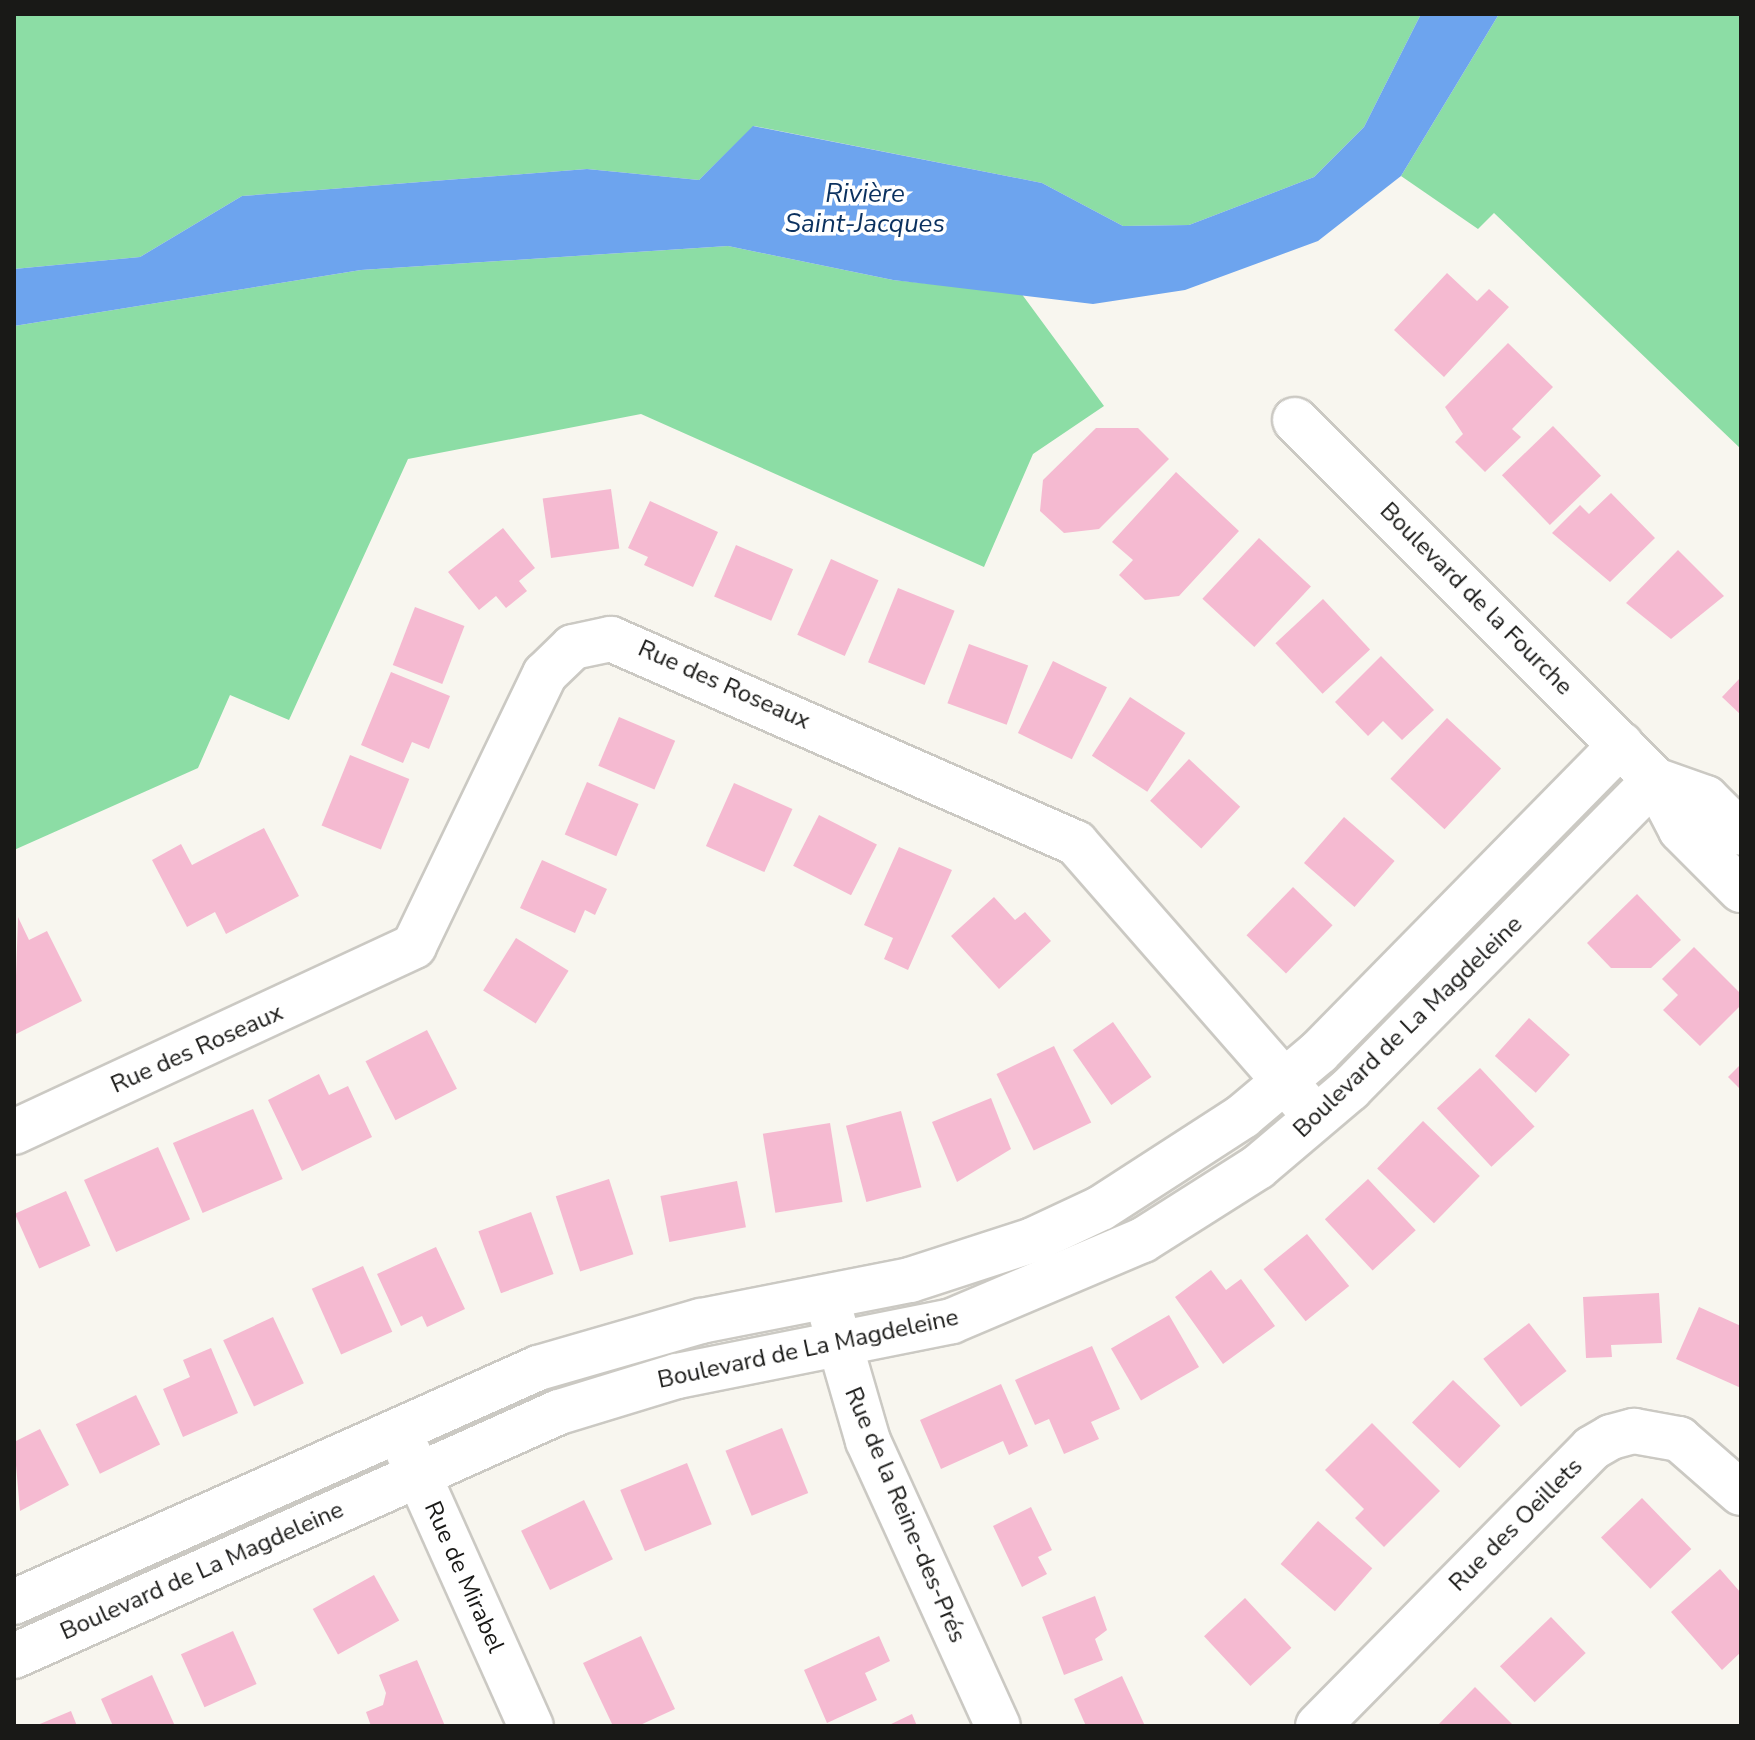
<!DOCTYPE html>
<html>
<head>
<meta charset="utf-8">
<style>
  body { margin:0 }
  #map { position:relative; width:1755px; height:1740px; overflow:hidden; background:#f8f6ef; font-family:"Nunito Sans",sans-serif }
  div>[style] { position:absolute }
  .green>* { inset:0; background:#8cdda5 }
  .water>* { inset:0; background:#6da4ee }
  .building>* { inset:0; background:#f5bad1; transform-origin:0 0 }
  .roads { filter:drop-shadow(2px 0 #cbc9c3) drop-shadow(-2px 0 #cbc9c3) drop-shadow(0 2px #cbc9c3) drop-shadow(0 -2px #cbc9c3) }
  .street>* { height:44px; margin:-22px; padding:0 22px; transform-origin:22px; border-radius:22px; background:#fff }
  span { translate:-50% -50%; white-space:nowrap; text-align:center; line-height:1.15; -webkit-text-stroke:7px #fff; paint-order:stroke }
  .street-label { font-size:24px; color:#191917 }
  .water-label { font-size:26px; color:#0b315f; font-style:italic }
  .frame { position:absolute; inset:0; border:16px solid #191917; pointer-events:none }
</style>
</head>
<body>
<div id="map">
  <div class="green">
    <i style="clip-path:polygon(14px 14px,1421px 14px,1364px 127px,1314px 177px,1189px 225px,1123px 226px,1042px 183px,754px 126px,699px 180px,587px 169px,242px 196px,140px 257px,14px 269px)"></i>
    <i style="clip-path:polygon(1499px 14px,1741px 14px,1741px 449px,1494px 213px,1478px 229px,1401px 176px)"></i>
    <i style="clip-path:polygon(728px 246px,893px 280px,1021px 293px,1104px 406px,1033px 454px,984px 567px,641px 414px,408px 459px,289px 720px,230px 695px,198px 768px,14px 850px,14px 326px,361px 270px)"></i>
  </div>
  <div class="water">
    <i style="clip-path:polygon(1421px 14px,1499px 14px,1401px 176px,1318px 241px,1185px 290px,1093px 304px,893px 280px,728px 246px,361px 270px,14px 326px,14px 269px,140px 257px,242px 196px,587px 169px,699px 180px,753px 126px,1042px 183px,1123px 226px,1189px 225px,1314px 177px,1364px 127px)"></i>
  </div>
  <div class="building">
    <i style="clip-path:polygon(1447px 273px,1477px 301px,1489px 289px,1509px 307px,1444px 377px,1394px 330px)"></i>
    <i style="clip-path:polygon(1508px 343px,1553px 387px,1512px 429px,1521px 437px,1485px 472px,1455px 442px,1463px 434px,1445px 407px)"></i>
    <i style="left:1553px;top:426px;width:69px;height:71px;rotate:46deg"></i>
    <i style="clip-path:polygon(1096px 428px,1138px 428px,1169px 459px,1099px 529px,1064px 533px,1040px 511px,1043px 480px)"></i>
    <i style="clip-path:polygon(1176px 472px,1239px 531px,1179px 596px,1145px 600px,1119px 575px,1133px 560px,1112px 542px)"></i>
    <i style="left:611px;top:489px;width:60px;height:69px;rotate:82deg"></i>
    <i style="clip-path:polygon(1611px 493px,1655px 538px,1610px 582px,1552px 533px,1580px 505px,1589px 514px)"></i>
    <i style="clip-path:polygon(650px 501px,718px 532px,693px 587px,644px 565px,648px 557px,628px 548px)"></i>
    <i style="clip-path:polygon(503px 528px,535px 568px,519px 581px,527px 591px,506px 608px,496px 596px,479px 610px,448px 572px)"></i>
    <i style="left:1259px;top:538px;width:71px;height:83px;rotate:43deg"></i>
    <i style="left:736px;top:545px;width:62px;height:56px;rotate:23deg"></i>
    <i style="clip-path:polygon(1678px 550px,1724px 596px,1671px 639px,1626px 603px)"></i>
    <i style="left:831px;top:559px;width:52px;height:83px;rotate:24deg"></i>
    <i style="left:898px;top:588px;width:61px;height:80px;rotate:22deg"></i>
    <i style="left:1323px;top:599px;width:69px;height:65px;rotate:47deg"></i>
    <i style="left:415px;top:607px;width:53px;height:62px;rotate:21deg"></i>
    <i style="left:969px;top:644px;width:63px;height:63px;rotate:20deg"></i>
    <i style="clip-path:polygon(1381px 656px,1434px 710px,1402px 740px,1383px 721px,1368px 736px,1335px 702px)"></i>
    <i style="left:1053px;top:661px;width:60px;height:80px;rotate:26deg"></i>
    <i style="clip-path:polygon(391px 672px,450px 696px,429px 749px,412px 742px,403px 763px,361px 745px)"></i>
    <i style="clip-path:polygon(1741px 677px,1741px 715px,1722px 697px)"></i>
    <i style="left:1130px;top:697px;width:66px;height:70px;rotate:33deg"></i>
    <i style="left:619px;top:717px;width:61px;height:53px;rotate:23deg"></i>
    <i style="left:1447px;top:718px;width:74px;height:83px;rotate:43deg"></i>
    <i style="left:350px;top:755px;width:64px;height:76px;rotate:22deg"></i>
    <i style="left:1189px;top:759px;width:70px;height:57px;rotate:43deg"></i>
    <i style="left:587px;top:782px;width:56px;height:57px;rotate:23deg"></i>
    <i style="left:734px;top:783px;width:64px;height:69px;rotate:24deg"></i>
    <i style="left:819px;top:815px;width:65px;height:57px;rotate:27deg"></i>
    <i style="left:1344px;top:817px;width:67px;height:61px;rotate:41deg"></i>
    <i style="clip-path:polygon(264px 828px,299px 896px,226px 934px,215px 912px,187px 927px,152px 860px,181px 844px,192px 865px)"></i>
    <i style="clip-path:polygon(899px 847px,952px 870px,908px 970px,884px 959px,893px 938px,864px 925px)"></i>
    <i style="clip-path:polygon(542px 860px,607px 889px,595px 915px,585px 910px,575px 933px,520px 908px)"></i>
    <i style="left:1293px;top:887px;width:55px;height:67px;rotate:44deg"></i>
    <i style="clip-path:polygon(1637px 894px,1681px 940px,1651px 968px,1611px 968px,1587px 943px)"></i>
    <i style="clip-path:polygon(994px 897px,1015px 920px,1025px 912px,1051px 941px,999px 989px,951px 936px)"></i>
    <i style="clip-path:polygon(18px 917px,29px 940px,47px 931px,82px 1001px,14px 1035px)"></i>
    <i style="left:516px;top:938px;width:62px;height:62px;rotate:32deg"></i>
    <i style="clip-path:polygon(1694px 947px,1741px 994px,1741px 1005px,1700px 1046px,1663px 1010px,1678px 995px,1662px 979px)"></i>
    <i style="left:1529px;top:1018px;width:55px;height:51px;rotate:42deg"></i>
    <i style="left:1113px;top:1022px;width:67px;height:49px;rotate:55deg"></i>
    <i style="left:427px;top:1030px;width:66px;height:69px;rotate:63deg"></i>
    <i style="left:1054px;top:1046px;width:85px;height:64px;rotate:64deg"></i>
    <i style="clip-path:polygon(1741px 1064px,1741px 1090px,1728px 1077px)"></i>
    <i style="left:1480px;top:1068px;width:80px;height:59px;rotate:47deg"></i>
    <i style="clip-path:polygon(319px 1074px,329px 1095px,348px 1086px,372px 1137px,302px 1171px,268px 1100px)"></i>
    <i style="clip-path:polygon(991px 1098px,1011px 1149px,957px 1182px,932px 1122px)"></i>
    <i style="left:253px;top:1109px;width:76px;height:87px;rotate:67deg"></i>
    <i style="left:901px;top:1111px;width:79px;height:57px;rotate:75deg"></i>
    <i style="left:1423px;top:1121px;width:79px;height:66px;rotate:44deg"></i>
    <i style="left:830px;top:1123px;width:80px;height:68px;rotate:81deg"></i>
    <i style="left:158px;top:1147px;width:79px;height:81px;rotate:66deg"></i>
    <i style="left:609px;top:1179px;width:79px;height:56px;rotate:72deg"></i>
    <i style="left:1368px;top:1179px;width:70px;height:59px;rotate:47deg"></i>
    <i style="left:737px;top:1181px;width:47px;height:78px;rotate:79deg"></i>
    <i style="left:66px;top:1191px;width:60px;height:56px;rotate:66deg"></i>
    <i style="left:531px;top:1212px;width:66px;height:56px;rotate:70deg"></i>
    <i style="left:1307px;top:1234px;width:67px;height:56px;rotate:51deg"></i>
    <i style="clip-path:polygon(436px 1247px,465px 1309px,427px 1327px,422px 1316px,401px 1326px,377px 1274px)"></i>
    <i style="left:363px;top:1266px;width:72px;height:56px;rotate:66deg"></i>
    <i style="clip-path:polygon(1211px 1270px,1226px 1290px,1241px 1279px,1275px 1326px,1223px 1364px,1175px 1297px)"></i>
    <i style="clip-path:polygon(1659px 1293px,1662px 1343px,1611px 1345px,1612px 1357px,1586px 1358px,1583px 1297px)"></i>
    <i style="clip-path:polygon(1699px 1307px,1741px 1326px,1741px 1388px,1676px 1359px)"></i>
    <i style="left:1169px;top:1315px;width:60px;height:67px;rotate:60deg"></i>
    <i style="left:273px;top:1317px;width:73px;height:55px;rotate:65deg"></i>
    <i style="left:1529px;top:1323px;width:61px;height:58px;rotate:52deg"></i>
    <i style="clip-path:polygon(1092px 1346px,1120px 1409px,1091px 1422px,1099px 1439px,1064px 1454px,1049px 1419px,1035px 1425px,1015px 1380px)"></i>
    <i style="clip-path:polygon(211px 1348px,238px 1413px,183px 1437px,163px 1389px,190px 1377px,183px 1360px)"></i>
    <i style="left:1453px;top:1380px;width:66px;height:59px;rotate:44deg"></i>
    <i style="clip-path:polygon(1001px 1384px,1028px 1446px,1009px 1455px,1003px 1441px,941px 1469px,920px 1420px)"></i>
    <i style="left:136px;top:1395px;width:55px;height:67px;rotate:64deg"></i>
    <i style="clip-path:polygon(1372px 1423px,1440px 1491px,1384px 1547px,1355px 1518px,1364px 1509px,1325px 1470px)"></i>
    <i style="left:782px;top:1428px;width:70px;height:61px;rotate:68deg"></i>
    <i style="clip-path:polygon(40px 1429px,69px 1485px,20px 1511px,14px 1442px)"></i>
    <i style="left:687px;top:1463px;width:66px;height:72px;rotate:68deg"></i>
    <i style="left:1642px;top:1498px;width:71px;height:57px;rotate:46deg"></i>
    <i style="left:584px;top:1500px;width:66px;height:70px;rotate:64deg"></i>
    <i style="clip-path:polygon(1031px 1507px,1052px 1550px,1038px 1557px,1047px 1574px,1022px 1587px,993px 1526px)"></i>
    <i style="left:1318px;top:1521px;width:72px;height:57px;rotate:41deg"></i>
    <i style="clip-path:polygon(1720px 1569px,1741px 1593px,1741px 1652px,1722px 1670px,1671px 1612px)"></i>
    <i style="left:374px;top:1575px;width:52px;height:70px;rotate:61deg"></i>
    <i style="clip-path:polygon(1095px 1596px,1107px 1630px,1095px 1639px,1103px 1660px,1064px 1675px,1042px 1617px)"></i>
    <i style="left:1245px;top:1598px;width:68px;height:56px;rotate:47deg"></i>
    <i style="left:1551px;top:1617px;width:50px;height:71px;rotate:46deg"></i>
    <i style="left:233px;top:1631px;width:58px;height:57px;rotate:66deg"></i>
    <i style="clip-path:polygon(641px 1636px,675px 1709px,638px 1726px,613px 1726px,583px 1663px)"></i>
    <i style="clip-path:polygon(879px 1636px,890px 1661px,865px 1673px,877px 1700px,827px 1723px,804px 1670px)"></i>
    <i style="clip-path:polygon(417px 1660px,445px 1726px,371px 1726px,366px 1712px,383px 1705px,386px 1693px,379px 1675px)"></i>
    <i style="clip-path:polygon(152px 1675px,175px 1726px,113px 1726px,101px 1699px)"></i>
    <i style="clip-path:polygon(1122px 1676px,1145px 1726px,1086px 1726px,1074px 1699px)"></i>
    <i style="clip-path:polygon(1475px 1687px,1514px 1726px,1437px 1726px)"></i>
    <i style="clip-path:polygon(71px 1711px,77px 1726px,35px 1726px)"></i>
    <i style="clip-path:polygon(912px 1714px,917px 1726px,887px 1726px)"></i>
  </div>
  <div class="roads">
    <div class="street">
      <i style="left:1295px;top:420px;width:509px;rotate:45deg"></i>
      <i style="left:1655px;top:780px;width:56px;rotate:62.5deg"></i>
      <i style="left:1681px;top:830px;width:85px;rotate:45deg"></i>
      <i style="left:1655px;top:780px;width:54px;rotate:19.4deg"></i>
      <i style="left:1706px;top:798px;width:49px;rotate:45deg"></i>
      <i style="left:14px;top:1132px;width:441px;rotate:-24.9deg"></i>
      <i style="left:414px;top:946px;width:302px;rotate:-64.3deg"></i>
      <i style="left:545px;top:674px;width:39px;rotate:-44deg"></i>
      <i style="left:573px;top:647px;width:39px;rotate:-12deg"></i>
      <i style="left:611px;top:639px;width:508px;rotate:23.69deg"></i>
      <i style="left:1076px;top:843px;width:343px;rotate:48.8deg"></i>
      <i style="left:832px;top:1317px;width:129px;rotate:73.8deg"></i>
      <i style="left:868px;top:1441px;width:313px;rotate:65.5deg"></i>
      <i style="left:406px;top:1447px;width:306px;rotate:65.9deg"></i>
      <i style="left:14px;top:1602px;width:574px;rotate:-24.06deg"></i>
      <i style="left:538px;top:1368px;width:170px;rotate:-16.1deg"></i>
      <i style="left:701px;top:1321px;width:213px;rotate:-11.1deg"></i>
      <i style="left:910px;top:1280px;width:129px;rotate:-18deg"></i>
      <i style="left:1033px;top:1240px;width:75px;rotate:-25.2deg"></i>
      <i style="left:1101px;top:1208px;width:169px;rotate:-32.9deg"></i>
      <i style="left:1243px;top:1116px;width:99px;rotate:-40.1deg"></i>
      <i style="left:1319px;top:1052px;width:431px;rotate:-45.5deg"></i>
      <i style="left:14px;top:1656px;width:597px;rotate:-24.12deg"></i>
      <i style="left:559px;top:1412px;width:123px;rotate:-17deg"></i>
      <i style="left:677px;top:1376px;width:280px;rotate:-11.3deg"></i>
      <i style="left:952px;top:1321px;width:207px;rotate:-23deg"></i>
      <i style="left:1143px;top:1240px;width:136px;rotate:-32.4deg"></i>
      <i style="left:1258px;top:1167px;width:121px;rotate:-40.3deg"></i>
      <i style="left:1350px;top:1089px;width:434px;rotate:-45.4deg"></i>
      <i style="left:1318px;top:1726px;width:390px;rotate:-45.4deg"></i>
      <i style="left:1592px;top:1448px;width:22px;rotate:-30deg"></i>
      <i style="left:1611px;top:1437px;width:24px;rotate:-15deg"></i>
      <i style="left:1634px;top:1431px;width:46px;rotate:10.1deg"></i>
      <i style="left:1679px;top:1439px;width:82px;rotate:41.1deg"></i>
    </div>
  </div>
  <div class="street-label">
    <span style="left:1476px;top:599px;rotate:45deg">Boulevard de la Fourche</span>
    <span style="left:724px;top:685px;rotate:24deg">Rue des Roseaux</span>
    <span style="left:1408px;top:1027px;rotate:-44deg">Boulevard de La Magdeleine</span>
    <span style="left:197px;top:1049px;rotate:-24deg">Rue des Roseaux</span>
    <span style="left:808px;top:1349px;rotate:-12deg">Boulevard de La Magdeleine</span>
    <span style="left:905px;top:1515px;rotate:67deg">Rue de la Reine-des-Prés</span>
    <span style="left:1516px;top:1525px;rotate:-45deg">Rue des Oeillets</span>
    <span style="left:202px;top:1571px;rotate:-24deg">Boulevard de La Magdeleine</span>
    <span style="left:464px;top:1577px;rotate:66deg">Rue de Mirabel</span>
  </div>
  <div class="water-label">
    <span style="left:865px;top:209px">Rivière<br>Saint-Jacques</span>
  </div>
  <div class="frame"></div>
</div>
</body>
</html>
